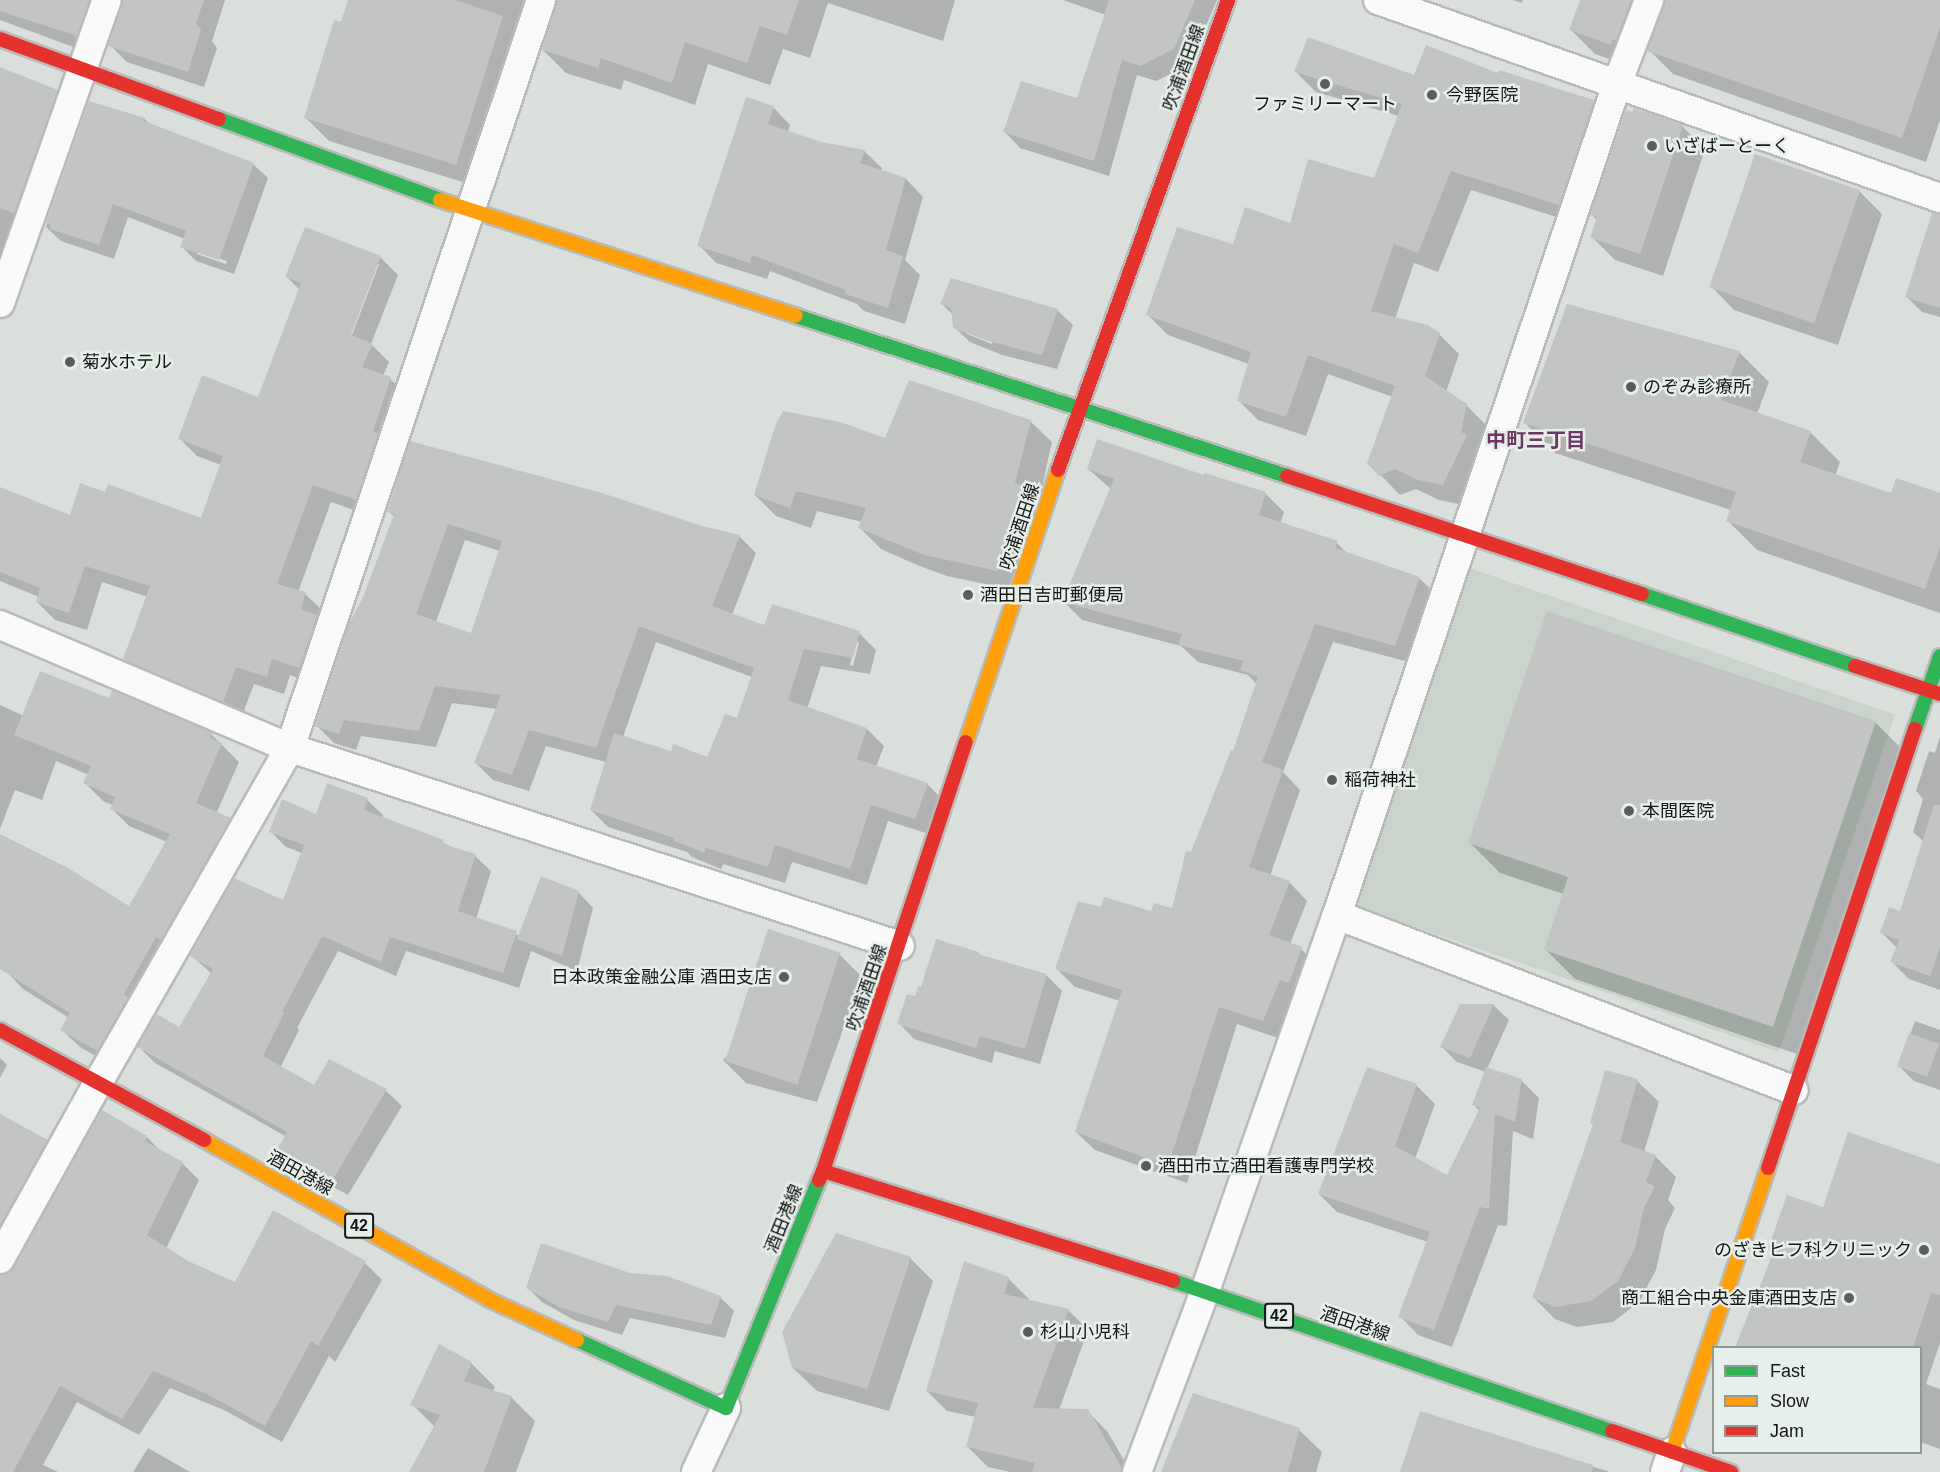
<!DOCTYPE html>
<html>
<head>
<meta charset="utf-8">
<style>
  body { margin:0 }
  #map { position:relative; width:1940px; height:1472px; overflow:hidden; background:#dbdfdc; font-family:Helvetica,"Noto Sans JP",sans-serif }
  div>[style] { position:absolute }
  .built>* { inset:0; background:#cad4cc; transform-origin:0 0 }
  .shadow>* { inset:0; background:#0003 }
  .building>* { inset:0; background:#c2c5c3; transform-origin:0 0 }
  .roads { filter:drop-shadow(2px 0 #b8bbb8) drop-shadow(-2px 0 #b8bbb8) drop-shadow(0 2px #b8bbb8) drop-shadow(0 -2px #b8bbb8) }
  .street>* { height:28px; margin:-14px; padding:0 14px; transform-origin:14px; border-radius:14px; background:#fafafa }
  .fast>* { height:14px; margin:-7px; padding:0 7px; transform-origin:7px; border-radius:7px; background:#30b455 }
  .slow>* { height:14px; margin:-7px; padding:0 7px; transform-origin:7px; border-radius:7px; background:#ff9f0a }
  .jam>* { height:14px; margin:-7px; padding:0 7px; transform-origin:7px; border-radius:7px; background:#e5322d }
  .dots>* { width:16px; height:16px; translate:-50% -50%; box-sizing:border-box; border:3px solid #e6efe9; border-radius:50% }
  span { translate:-50% -50%; white-space:nowrap; text-align:center; line-height:1.15; -webkit-text-stroke:5px #e6efe9; paint-order:stroke }
  .shield-label span { padding:2px 4px; background:#e6efe9; border:2px solid; border-radius:4px; -webkit-text-stroke-width:0 }
  .shield-label { font-size:16px; color:#151816; font-weight:700 }
  .street-label { font-size:18px; color:#151816 }
  .poi-label { font-size:18px; color:#151816 }
  .left { translate:0 -50%; text-align:left }
  .right { translate:-100% -50%; text-align:right }
  .neighbourhood-label { font-size:20px; color:#6e3663; font-weight:700 }
  .legend { position:absolute; left:1712px; top:1346px; width:210px; height:108px; box-sizing:border-box; background:#e6efe9; border:2px solid #929995; margin:0; padding:8px 10px; list-style:none; font-size:18px; color:#151816 }
  .legend li { display:flex; align-items:center; gap:12px; height:30px }
  .legend b { width:30px; border:2px solid #929995 }
</style>
</head>
<body>
<div id="map">
  <div class="built">
    <i style="left:1461px;top:565px;width:459px;height:357px;rotate:19deg"></i>
  </div>
  <div class="shadow">
    <i style="clip-path:polygon(0 0,225px 0,212px 41px,217px 48px,204px 87px,127px 62px,110px 45px,124px 1px,113px 3px,76px 48px,0 20px)"></i>
    <i style="clip-path:polygon(349px 0,955px 0,943px 41px,828px 3px,810px 58px,783px 49px,770px 85px,708px 64px,695px 105px,624px 80px,621px 90px,566px 73px,543px 50px,554px 12px,548px 18px,479px 187px,329px 141px,306px 118px)"></i>
    <i style="clip-path:polygon(1063px 0,1217px 0,1189px 65px,1156px 81px,1137px 75px,1109px 176px,1020px 148px,1005px 132px,1078px 100px,1106px 15px)"></i>
    <i style="clip-path:polygon(1512px 0,1523px 0,1522px 3px)"></i>
    <i style="clip-path:polygon(1582px 0,1940px 0,1940px 120px,1926px 162px,1673px 74px,1649px 50px,1663px 10px,1658px 18px,1640px 63px,1638px 62px,1635px 68px,1595px 54px,1571px 30px)"></i>
    <i style="clip-path:polygon(0 68px,57px 92px,73px 108px,0 271px)"></i>
    <i style="clip-path:polygon(1296px 72px,1415px 77px,1499px 75px,1593px 102px,1613px 122px,1579px 224px,1471px 190px,1438px 272px,1414px 263px,1395px 319px,1439px 334px,1459px 354px,1446px 392px,1466px 405px,1486px 425px,1481px 452px,1463px 505px,1439px 500px,1416px 489px,1400px 495px,1369px 463px,1393px 397px,1328px 374px,1306px 436px,1258px 420px,1238px 400px,1249px 364px,1168px 335px,1148px 315px,1234px 246px,1291px 224px,1374px 180px,1399px 116px,1316px 92px)"></i>
    <i style="clip-path:polygon(evenodd,90px 103px,145px 119px,149px 124px,253px 164px,268px 178px,234px 274px,196px 261px,182px 247px,185px 239px,128px 217px,114px 259px,61px 241px,46px 227px,90px 103px,197px 251px,227px 261px,226px 264px,197px 254px,197px 251px)"></i>
    <i style="clip-path:polygon(773px 107px,790px 125px,788px 132px,821px 143px,864px 151px,882px 168px,881px 171px,906px 179px,923px 197px,905px 260px,920px 275px,905px 324px,864px 311px,857px 304px,770px 271px,767px 279px,716px 263px,699px 245px)"></i>
    <i style="clip-path:polygon(1682px 126px,1705px 149px,1663px 276px,1615px 260px,1592px 237px,1598px 221px,1592px 215px)"></i>
    <i style="clip-path:polygon(1859px 191px,1882px 214px,1838px 345px,1734px 310px,1712px 287px)"></i>
    <i style="clip-path:polygon(1940px 222px,1940px 317px,1922px 312px,1906px 296px)"></i>
    <i style="clip-path:polygon(evenodd,380px 257px,398px 275px,371px 344px,389px 362px,383px 376px,390px 379px,408px 396px,373px 517px,331px 502px,298px 592px,305px 594px,323px 611px,317px 685px,290px 675px,284px 694px,254px 684px,241px 718px,142px 677px,125px 659px,148px 597px,102px 582px,87px 630px,55px 620px,37px 602px,39px 597px,0 581px,0 488px,71px 517px,106px 494px,202px 519px,221px 465px,197px 456px,179px 438px,258px 399px,300px 290px,287px 277px,380px 257px,376px 264px,379px 264px,349px 343px,347px 342px,376px 264px)"></i>
    <i style="clip-path:polygon(evenodd,942px 304px,1057px 310px,1073px 325px,1057px 369px,1002px 355px,970px 342px,954px 327px,953px 315px,942px 304px,967px 331px,993px 341px,992px 344px,967px 334px,967px 331px)"></i>
    <i style="clip-path:polygon(1739px 352px,1769px 382px,1757px 414px,1810px 432px,1840px 462px,1835px 476px,1892px 495px,1940px 494px,1940px 613px,1757px 550px,1727px 520px,1731px 510px,1555px 453px,1525px 423px)"></i>
    <i style="clip-path:polygon(1030px 421px,1052px 442px,1019px 591px,947px 576px,917px 565px,881px 549px,860px 528px,862px 522px,817px 511px,811px 528px,776px 516px,755px 495px,886px 440px)"></i>
    <i style="clip-path:polygon(1088px 469px,1205px 477px,1206px 475px,1266px 494px,1284px 512px,1280px 524px,1337px 543px,1348px 554px,1419px 578px,1438px 596px,1413px 663px,1333px 642px,1283px 772px,1300px 790px,1270px 876px,1289px 882px,1307px 901px,1290px 944px,1301px 949px,1319px 967px,1281px 1039px,1237px 1024px,1187px 1183px,1095px 1150px,1076px 1132px,1120px 1001px,1075px 987px,1057px 969px,1102px 909px,1152px 913px,1173px 910px,1192px 854px,1234px 753px,1257px 685px,1248px 675px,1198px 662px,1181px 646px,1082px 620px,1064px 602px,1111px 489px)"></i>
    <i style="clip-path:polygon(evenodd,388px 511px,701px 527px,739px 536px,756px 553px,732px 615px,765px 627px,859px 633px,876px 650px,870px 674px,821px 666px,807px 709px,867px 729px,884px 746px,876px 767px,927px 784px,944px 801px,932px 835px,888px 821px,867px 885px,792px 862px,785px 883px,723px 864px,721px 869px,692px 857px,687px 852px,608px 827px,591px 810px,606px 762px,546px 746px,529px 791px,493px 780px,476px 763px,497px 709px,452px 703px,436px 747px,361px 736px,356px 750px,334px 743px,317px 726px,395px 517px,388px 511px,465px 540px,500px 551px,472px 635px,436px 622px,465px 540px,388px 511px,656px 642px,752px 677px,738px 720px,708px 759px,672px 752px,623px 737px,656px 642px,388px 511px,856px 642px,859px 642px,853px 666px,850px 665px,856px 642px)"></i>
    <i style="clip-path:polygon(110px 700px,211px 734px,239px 762px,216px 814px,230px 820px,247px 837px,115px 1067px,80px 1047px,62px 1030px,69px 1018px,23px 989px,0 965px,0 835px,129px 908px,167px 842px,129px 826px,112px 809px,113px 805px,103px 801px,85px 783px,89px 775px,56px 761px,42px 800px,15px 790px,0 829px,0 705px,24px 716px)"></i>
    <i style="clip-path:polygon(1875px 722px,1905px 752px,1803px 1056px,1575px 979px,1545px 949px,1564px 894px,1500px 873px,1470px 843px)"></i>
    <i style="clip-path:polygon(1940px 736px,1940px 990px,1909px 979px,1892px 962px,1897px 948px,1882px 933px,1901px 913px,1924px 842px,1913px 832px,1923px 799px,1916px 791px,1929px 751px,1935px 753px)"></i>
    <i style="clip-path:polygon(367px 800px,383px 815px,382px 819px,475px 856px,491px 871px,476px 919px,520px 936px,578px 892px,593px 908px,577px 971px,531px 951px,519px 988px,406px 951px,396px 976px,338px 951px,297px 1028px,299px 1030px,280px 1068px,315px 1087px,386px 1091px,402px 1106px,348px 1195px,295px 1166px,279px 1150px,287px 1137px,155px 1063px,139px 1047px,180px 1029px,212px 974px,192px 956px,284px 902px,302px 853px,286px 847px,270px 831px)"></i>
    <i style="clip-path:polygon(978px 953px,982px 957px,1046px 975px,1062px 991px,1040px 1064px,995px 1051px,992px 1063px,914px 1039px,899px 1023px,922px 989px)"></i>
    <i style="clip-path:polygon(839px 954px,862px 977px,817px 1102px,746px 1083px,723px 1060px)"></i>
    <i style="clip-path:polygon(1493px 1005px,1509px 1020px,1487px 1069px,1521px 1080px,1539px 1098px,1533px 1139px,1513px 1131px,1507px 1226px,1498px 1225px,1452px 1347px,1418px 1335px,1400px 1316px,1428px 1242px,1337px 1212px,1319px 1194px,1368px 1069px,1417px 1086px,1435px 1104px,1415px 1159px,1448px 1178px,1480px 1111px,1474px 1105px,1486px 1072px,1457px 1062px,1442px 1047px,1461px 1006px)"></i>
    <i style="clip-path:polygon(1915px 1021px,1940px 1030px,1940px 1090px,1914px 1081px,1899px 1066px)"></i>
    <i style="clip-path:polygon(0 1058px,7px 1065px,0 1078px)"></i>
    <i style="clip-path:polygon(1637px 1081px,1659px 1102px,1644px 1152px,1655px 1156px,1676px 1177px,1668px 1200px,1675px 1208px,1665px 1229px,1656px 1270px,1639px 1302px,1613px 1322px,1577px 1327px,1555px 1319px,1534px 1298px,1594px 1125px)"></i>
    <i style="clip-path:polygon(0 1116px,47px 1141px,64px 1158px,2px 1269px,2px 1275px,9px 1275px,147px 1137px,161px 1152px,182px 1163px,199px 1180px,166px 1249px,188px 1262px,235px 1284px,274px 1212px,365px 1263px,382px 1280px,335px 1362px,329px 1356px,282px 1442px,224px 1410px,170px 1388px,139px 1435px,77px 1402px,43px 1465px,58px 1472px,0 1472px)"></i>
    <i style="clip-path:polygon(1940px 1166px,1940px 1343px,1926px 1384px,1940px 1389px,1940px 1449px,1920px 1442px,1920px 1348px,1737px 1348px,1775px 1253px,1770px 1249px,1824px 1209px)"></i>
    <i style="clip-path:polygon(910px 1258px,933px 1281px,889px 1411px,817px 1391px,793px 1368px)"></i>
    <i style="clip-path:polygon(965px 1263px,1009px 1279px,1029px 1299px,1028px 1301px,1068px 1310px,1088px 1330px,1059px 1410px,1087px 1411px,1107px 1431px,1131px 1472px,1010px 1472px,988px 1467px,968px 1447px,976px 1417px,947px 1411px,927px 1391px)"></i>
    <i style="clip-path:polygon(629px 1275px,720px 1297px,734px 1311px,725px 1338px,630px 1318px,622px 1335px,574px 1320px,542px 1302px,528px 1288px)"></i>
    <i style="clip-path:polygon(471px 1363px,495px 1387px,493px 1391px,511px 1397px,535px 1421px,516px 1472px,411px 1472px,435px 1427px,412px 1404px)"></i>
    <i style="clip-path:polygon(1421px 1413px,1610px 1472px,1402px 1472px)"></i>
    <i style="clip-path:polygon(1299px 1430px,1322px 1452px,1316px 1472px,1162px 1472px)"></i>
    <i style="clip-path:polygon(148px 1448px,190px 1472px,133px 1472px)"></i>
  </div>
  <div class="building">
    <i style="clip-path:polygon(0 0,90px 0,77px 36px,0 11px)"></i>
    <i style="clip-path:polygon(123px 0,204px 0,196px 23px,201px 30px,188px 72px,108px 46px)"></i>
    <i style="clip-path:polygon(348px 0,455px 0,503px 16px,456px 165px,304px 118px,334px 20px,341px 22px)"></i>
    <i style="clip-path:polygon(557px 0,799px 0,787px 35px,760px 26px,747px 63px,685px 42px,672px 83px,601px 58px,598px 68px,542px 50px)"></i>
    <i style="clip-path:polygon(1109px 0,1195px 0,1174px 49px,1140px 66px,1122px 60px,1094px 161px,1003px 132px,1021px 81px,1077px 98px)"></i>
    <i style="clip-path:polygon(1580px 0,1631px 0,1616px 40px,1613px 39px,1611px 45px,1569px 30px)"></i>
    <i style="clip-path:polygon(1665px 0,1940px 0,1940px 28px,1902px 138px,1647px 51px)"></i>
    <i style="clip-path:polygon(1308px 37px,1414px 75px,1426px 45px,1498px 73px,1499px 70px,1594px 100px,1559px 205px,1451px 171px,1418px 253px,1394px 244px,1371px 311px,1428px 325px,1440px 333px,1425px 376px,1467px 404px,1461px 432px,1467px 435px,1443px 485px,1418px 480px,1395px 469px,1379px 476px,1367px 463px,1395px 386px,1308px 355px,1286px 417px,1237px 401px,1251px 352px,1146px 315px,1177px 227px,1233px 244px,1245px 207px,1290px 223px,1308px 159px,1374px 178px,1402px 104px,1294px 72px)"></i>
    <i style="clip-path:polygon(0 67px,58px 90px,14px 213px,0 208px)"></i>
    <i style="clip-path:polygon(746px 97px,774px 106px,768px 124px,821px 142px,865px 150px,860px 163px,906px 178px,886px 250px,903px 256px,888px 308px,845px 294px,846px 290px,752px 255px,750px 263px,697px 246px)"></i>
    <i style="clip-path:polygon(89px 101px,145px 118px,144px 121px,254px 163px,219px 260px,180px 247px,186px 231px,113px 204px,99px 245px,50px 229px,51px 225px,46px 223px)"></i>
    <i style="clip-path:polygon(1634px 108px,1683px 125px,1640px 254px,1590px 238px,1597px 217px,1590px 215px,1626px 110px,1632px 112px)"></i>
    <i style="left:1755px;top:154px;width:111px;height:141px;rotate:19deg"></i>
    <i style="clip-path:polygon(1932px 213px,1940px 214px,1940px 308px,1905px 297px)"></i>
    <i style="clip-path:polygon(305px 227px,381px 256px,351px 335px,373px 344px,362px 367px,391px 377px,373px 431px,378px 433px,356px 500px,313px 485px,277px 584px,306px 592px,301px 609px,317px 615px,299px 668px,272px 659px,267px 677px,236px 667px,223px 702px,123px 659px,150px 586px,85px 566px,69px 613px,36px 602px,40px 588px,0 572px,0 487px,70px 515px,80px 483px,105px 492px,108px 484px,201px 518px,223px 456px,178px 439px,202px 375px,258px 397px,301px 283px,285px 277px)"></i>
    <i style="clip-path:polygon(951px 278px,1058px 309px,1042px 355px,985px 340px,953px 328px,951px 308px,940px 304px)"></i>
    <i style="clip-path:polygon(1567px 304px,1740px 351px,1721px 400px,1811px 431px,1800px 462px,1891px 493px,1896px 478px,1940px 493px,1940px 547px,1925px 589px,1726px 521px,1736px 492px,1523px 423px)"></i>
    <i style="clip-path:polygon(909px 380px,1031px 420px,1015px 483px,1023px 486px,1011px 529px,1017px 531px,998px 571px,924px 555px,858px 528px,866px 508px,796px 491px,790px 508px,754px 495px,775px 426px,783px 411px,840px 422px,885px 438px)"></i>
    <i style="clip-path:polygon(1097px 439px,1204px 475px,1205px 473px,1266px 492px,1259px 515px,1338px 541px,1335px 548px,1420px 577px,1395px 646px,1315px 624px,1262px 762px,1283px 770px,1249px 867px,1290px 881px,1269px 935px,1302px 947px,1289px 983px,1280px 980px,1263px 1021px,1219px 1007px,1168px 1166px,1075px 1132px,1122px 990px,1055px 969px,1078px 901px,1101px 907px,1104px 897px,1151px 911px,1154px 903px,1172px 908px,1186px 851px,1191px 852px,1231px 750px,1233px 751px,1258px 677px,1240px 670px,1244px 661px,1178px 645px,1182px 634px,1062px 602px,1114px 479px,1087px 469px)"></i>
    <i style="clip-path:polygon(evenodd,410px 441px,602px 493px,702px 526px,740px 535px,712px 606px,764px 625px,772px 604px,860px 631px,853px 658px,804px 649px,788px 700px,867px 728px,857px 759px,928px 783px,915px 819px,871px 805px,850px 869px,775px 845px,768px 867px,706px 848px,704px 853px,673px 840px,674px 838px,590px 810px,614px 733px,671px 751px,673px 744px,707px 757px,725px 714px,737px 718px,754px 668px,639px 626px,596px 748px,529px 730px,512px 775px,474px 763px,501px 695px,435px 686px,419px 731px,344px 720px,339px 734px,315px 726px,348px 626px,364px 595px,394px 514px,387px 512px,410px 441px,448px 524px,502px 541px,471px 633px,416px 614px,448px 524px)"></i>
    <i style="clip-path:polygon(1547px 611px,1876px 721px,1773px 1027px,1544px 950px,1568px 877px,1468px 843px)"></i>
    <i style="clip-path:polygon(40px 671px,109px 698px,112px 690px,212px 733px,210px 738px,222px 743px,196px 803px,231px 818px,161px 940px,156px 937px,124px 994px,128px 997px,97px 1051px,60px 1030px,70px 1013px,0 969px,0 834px,68px 868px,129px 906px,170px 834px,110px 809px,115px 797px,83px 783px,91px 766px,14px 735px)"></i>
    <i style="clip-path:polygon(327px 783px,368px 798px,364px 810px,444px 840px,442px 844px,476px 854px,458px 911px,517px 931px,503px 973px,390px 937px,381px 962px,322px 936px,282px 1012px,284px 1013px,263px 1056px,314px 1085px,329px 1059px,387px 1089px,332px 1181px,277px 1150px,287px 1132px,137px 1047px,157px 1014px,179px 1027px,213px 969px,190px 956px,234px 878px,283px 900px,304px 845px,269px 832px,282px 799px,316px 814px)"></i>
    <i style="clip-path:polygon(1934px 805px,1940px 805px,1940px 948px,1930px 976px,1890px 962px,1899px 940px,1880px 933px,1889px 907px,1900px 911px)"></i>
    <i style="clip-path:polygon(541px 876px,579px 891px,562px 956px,517px 939px)"></i>
    <i style="left:768px;top:929px;width:76px;height:139px;rotate:18deg"></i>
    <i style="clip-path:polygon(936px 939px,979px 952px,978px 954px,1047px 974px,1025px 1049px,980px 1036px,976px 1048px,897px 1024px,907px 994px,915px 996px,918px 986px,921px 987px)"></i>
    <i style="clip-path:polygon(1460px 1004px,1494px 1004px,1470px 1058px,1440px 1047px)"></i>
    <i style="left:1909px;top:1033px;width:32px;height:35px;rotate:20deg"></i>
    <i style="clip-path:polygon(1367px 1067px,1417px 1084px,1395px 1146px,1447px 1175px,1480px 1108px,1472px 1105px,1486px 1067px,1522px 1079px,1515px 1122px,1495px 1114px,1489px 1209px,1480px 1207px,1434px 1330px,1398px 1317px,1430px 1232px,1318px 1194px)"></i>
    <i style="clip-path:polygon(1605px 1070px,1638px 1079px,1620px 1142px,1656px 1155px,1646px 1182px,1655px 1186px,1644px 1208px,1635px 1248px,1618px 1281px,1591px 1301px,1555px 1307px,1532px 1298px,1593px 1124px,1590px 1123px)"></i>
    <i style="clip-path:polygon(102px 1110px,147px 1136px,145px 1141px,183px 1162px,147px 1235px,188px 1261px,235px 1282px,273px 1210px,366px 1261px,318px 1346px,311px 1341px,265px 1426px,205px 1393px,153px 1371px,122px 1419px,60px 1386px,13px 1472px,0 1472px,0 1275px,8px 1273px,14px 1267px)"></i>
    <i style="clip-path:polygon(0 1114px,48px 1140px,0 1225px)"></i>
    <i style="clip-path:polygon(1848px 1132px,1940px 1164px,1940px 1295px,1931px 1293px,1913px 1347px,1735px 1347px,1774px 1251px,1768px 1249px,1787px 1195px,1823px 1207px)"></i>
    <i style="clip-path:polygon(836px 1233px,911px 1257px,867px 1389px,792px 1368px,782px 1332px)"></i>
    <i style="clip-path:polygon(541px 1243px,630px 1273px,667px 1276px,721px 1296px,711px 1325px,616px 1305px,608px 1322px,559px 1307px,526px 1288px)"></i>
    <i style="clip-path:polygon(964px 1261px,1009px 1277px,1004px 1294px,1069px 1309px,1033px 1408px,1088px 1409px,1121px 1467px,1121px 1472px,1032px 1472px,1035px 1463px,966px 1447px,978px 1403px,926px 1391px)"></i>
    <i style="clip-path:polygon(439px 1344px,472px 1362px,464px 1381px,512px 1396px,484px 1472px,409px 1472px,440px 1415px,410px 1405px)"></i>
    <i style="clip-path:polygon(1193px 1393px,1300px 1428px,1288px 1472px,1161px 1472px)"></i>
    <i style="clip-path:polygon(1420px 1411px,1593px 1465px,1592px 1472px,1400px 1472px)"></i>
  </div>
  <div class="roads">
    <div class="street">
      <i style="left:1378px;top:0;width:596px;rotate:19.41deg"></i>
      <i style="left:0;top:303px;width:321px;rotate:-70.6deg"></i>
      <i style="left:0;top:625px;width:315px;rotate:23deg"></i>
      <i style="left:290px;top:748px;width:641px;rotate:17.98deg"></i>
      <i style="left:1337px;top:915px;width:489px;rotate:21deg"></i>
      <i style="left:0;top:1259px;width:204px;rotate:-60.9deg"></i>
      <i style="left:99px;top:1081px;width:384px;rotate:-60.2deg"></i>
      <i style="left:290px;top:748px;width:789px;rotate:-71.45deg"></i>
      <i style="left:696px;top:1472px;width:71px;rotate:-64.9deg"></i>
      <i style="left:1137px;top:1472px;width:193px;rotate:-69.4deg"></i>
      <i style="left:1205px;top:1291px;width:398px;rotate:-70.7deg"></i>
      <i style="left:1337px;top:915px;width:877px;rotate:-71.38deg"></i>
      <i style="left:1617px;top:84px;width:90px;rotate:-69.1deg"></i>
      <i style="left:1665px;top:1472px;width:21px;rotate:-71deg"></i>
    </div>
    <div class="fast">
      <i style="left:219px;top:119px;width:235px;rotate:20.1deg"></i>
      <i style="left:796px;top:316px;width:516px;rotate:18.05deg"></i>
      <i style="left:1642px;top:594px;width:225px;rotate:18.7deg"></i>
      <i style="left:1915px;top:729px;width:77px;rotate:-71.1deg"></i>
      <i style="left:1173px;top:1281px;width:464px;rotate:18.9deg"></i>
      <i style="left:577px;top:1340px;width:164px;rotate:24.5deg"></i>
      <i style="left:726px;top:1408px;width:246px;rotate:-67.8deg"></i>
    </div>
    <div class="slow">
      <i style="left:440px;top:200px;width:374px;rotate:18deg"></i>
      <i style="left:966px;top:742px;width:287px;rotate:-71.3deg"></i>
      <i style="left:204px;top:1140px;width:328px;rotate:29.2deg"></i>
      <i style="left:490px;top:1300px;width:96px;rotate:24.7deg"></i>
      <i style="left:1672px;top:1452px;width:300px;rotate:-71.3deg"></i>
    </div>
    <div class="jam">
      <i style="left:0;top:39px;width:233px;rotate:20.1deg"></i>
      <i style="left:1058px;top:470px;width:500px;rotate:-70.1deg"></i>
      <i style="left:1287px;top:476px;width:374px;rotate:18.4deg"></i>
      <i style="left:1855px;top:666px;width:89px;rotate:18.2deg"></i>
      <i style="left:0;top:1030px;width:232px;rotate:28.3deg"></i>
      <i style="left:1768px;top:1168px;width:463px;rotate:-71.5deg"></i>
      <i style="left:823px;top:1171px;width:452px;rotate:-71.6deg"></i>
      <i style="left:819px;top:1180px;width:10px;rotate:-66deg"></i>
      <i style="left:823px;top:1171px;width:367px;rotate:17.4deg"></i>
      <i style="left:1612px;top:1431px;width:126px;rotate:19deg"></i>
    </div>
  </div>
  <div class="dots">
    <i style="left:1325px;top:84px;background:#5a5e5b"></i>
    <i style="left:1432px;top:95px;background:#5a5e5b"></i>
    <i style="left:1652px;top:146px;background:#5a5e5b"></i>
    <i style="left:70px;top:362px;background:#5a5e5b"></i>
    <i style="left:1631px;top:387px;background:#5a5e5b"></i>
    <i style="left:968px;top:595px;background:#5a5e5b"></i>
    <i style="left:1332px;top:780px;background:#5a5e5b"></i>
    <i style="left:1629px;top:811px;background:#5a5e5b"></i>
    <i style="left:784px;top:977px;background:#5a5e5b"></i>
    <i style="left:1146px;top:1166px;background:#5a5e5b"></i>
    <i style="left:1924px;top:1250px;background:#5a5e5b"></i>
    <i style="left:1849px;top:1298px;background:#5a5e5b"></i>
    <i style="left:1028px;top:1332px;background:#5a5e5b"></i>
  </div>
  <div class="shield-label">
    <span style="left:359px;top:1226px">42</span>
    <span style="left:1279px;top:1316px">42</span>
  </div>
  <div class="street-label">
    <span style="left:1184px;top:68px;rotate:-70deg">吹浦酒田線</span>
    <span style="left:1020px;top:527px;rotate:-72deg">吹浦酒田線</span>
    <span style="left:867px;top:988px;rotate:-71deg">吹浦酒田線</span>
    <span style="left:300px;top:1173px;rotate:29deg">酒田港線</span>
    <span style="left:784px;top:1219px;rotate:-68deg">酒田港線</span>
    <span style="left:1355px;top:1324px;rotate:19deg">酒田港線</span>
  </div>
  <div class="poi-label">
    <span class="left" style="left:1446px;top:95px">今野医院</span>
    <span style="left:1325px;top:104px">ファミリーマート</span>
    <span class="left" style="left:1664px;top:146px">いざばーとーく</span>
    <span class="left" style="left:82px;top:362px">菊水ホテル</span>
    <span class="left" style="left:1643px;top:387px">のぞみ診療所</span>
    <span class="left" style="left:980px;top:595px">酒田日吉町郵便局</span>
    <span class="left" style="left:1344px;top:780px">稲荷神社</span>
    <span class="left" style="left:1642px;top:811px">本間医院</span>
    <span class="right" style="left:772px;top:977px">日本政策金融公庫 酒田支店</span>
    <span class="left" style="left:1158px;top:1166px">酒田市立酒田看護専門学校</span>
    <span class="right" style="left:1912px;top:1250px">のざきヒフ科クリニック</span>
    <span class="right" style="left:1837px;top:1298px">商工組合中央金庫酒田支店</span>
    <span class="left" style="left:1040px;top:1332px">杉山小児科</span>
  </div>
  <div class="neighbourhood-label">
    <span style="left:1536px;top:440px">中町三丁目</span>
  </div>
  <ul class="legend">
  <li><b style="height:8px;background:#30b455"></b>Fast</li>
  <li><b style="height:8px;background:#ff9f0a"></b>Slow</li>
  <li><b style="height:8px;background:#e5322d"></b>Jam</li>
  </ul>
</div>
</body>
</html>
